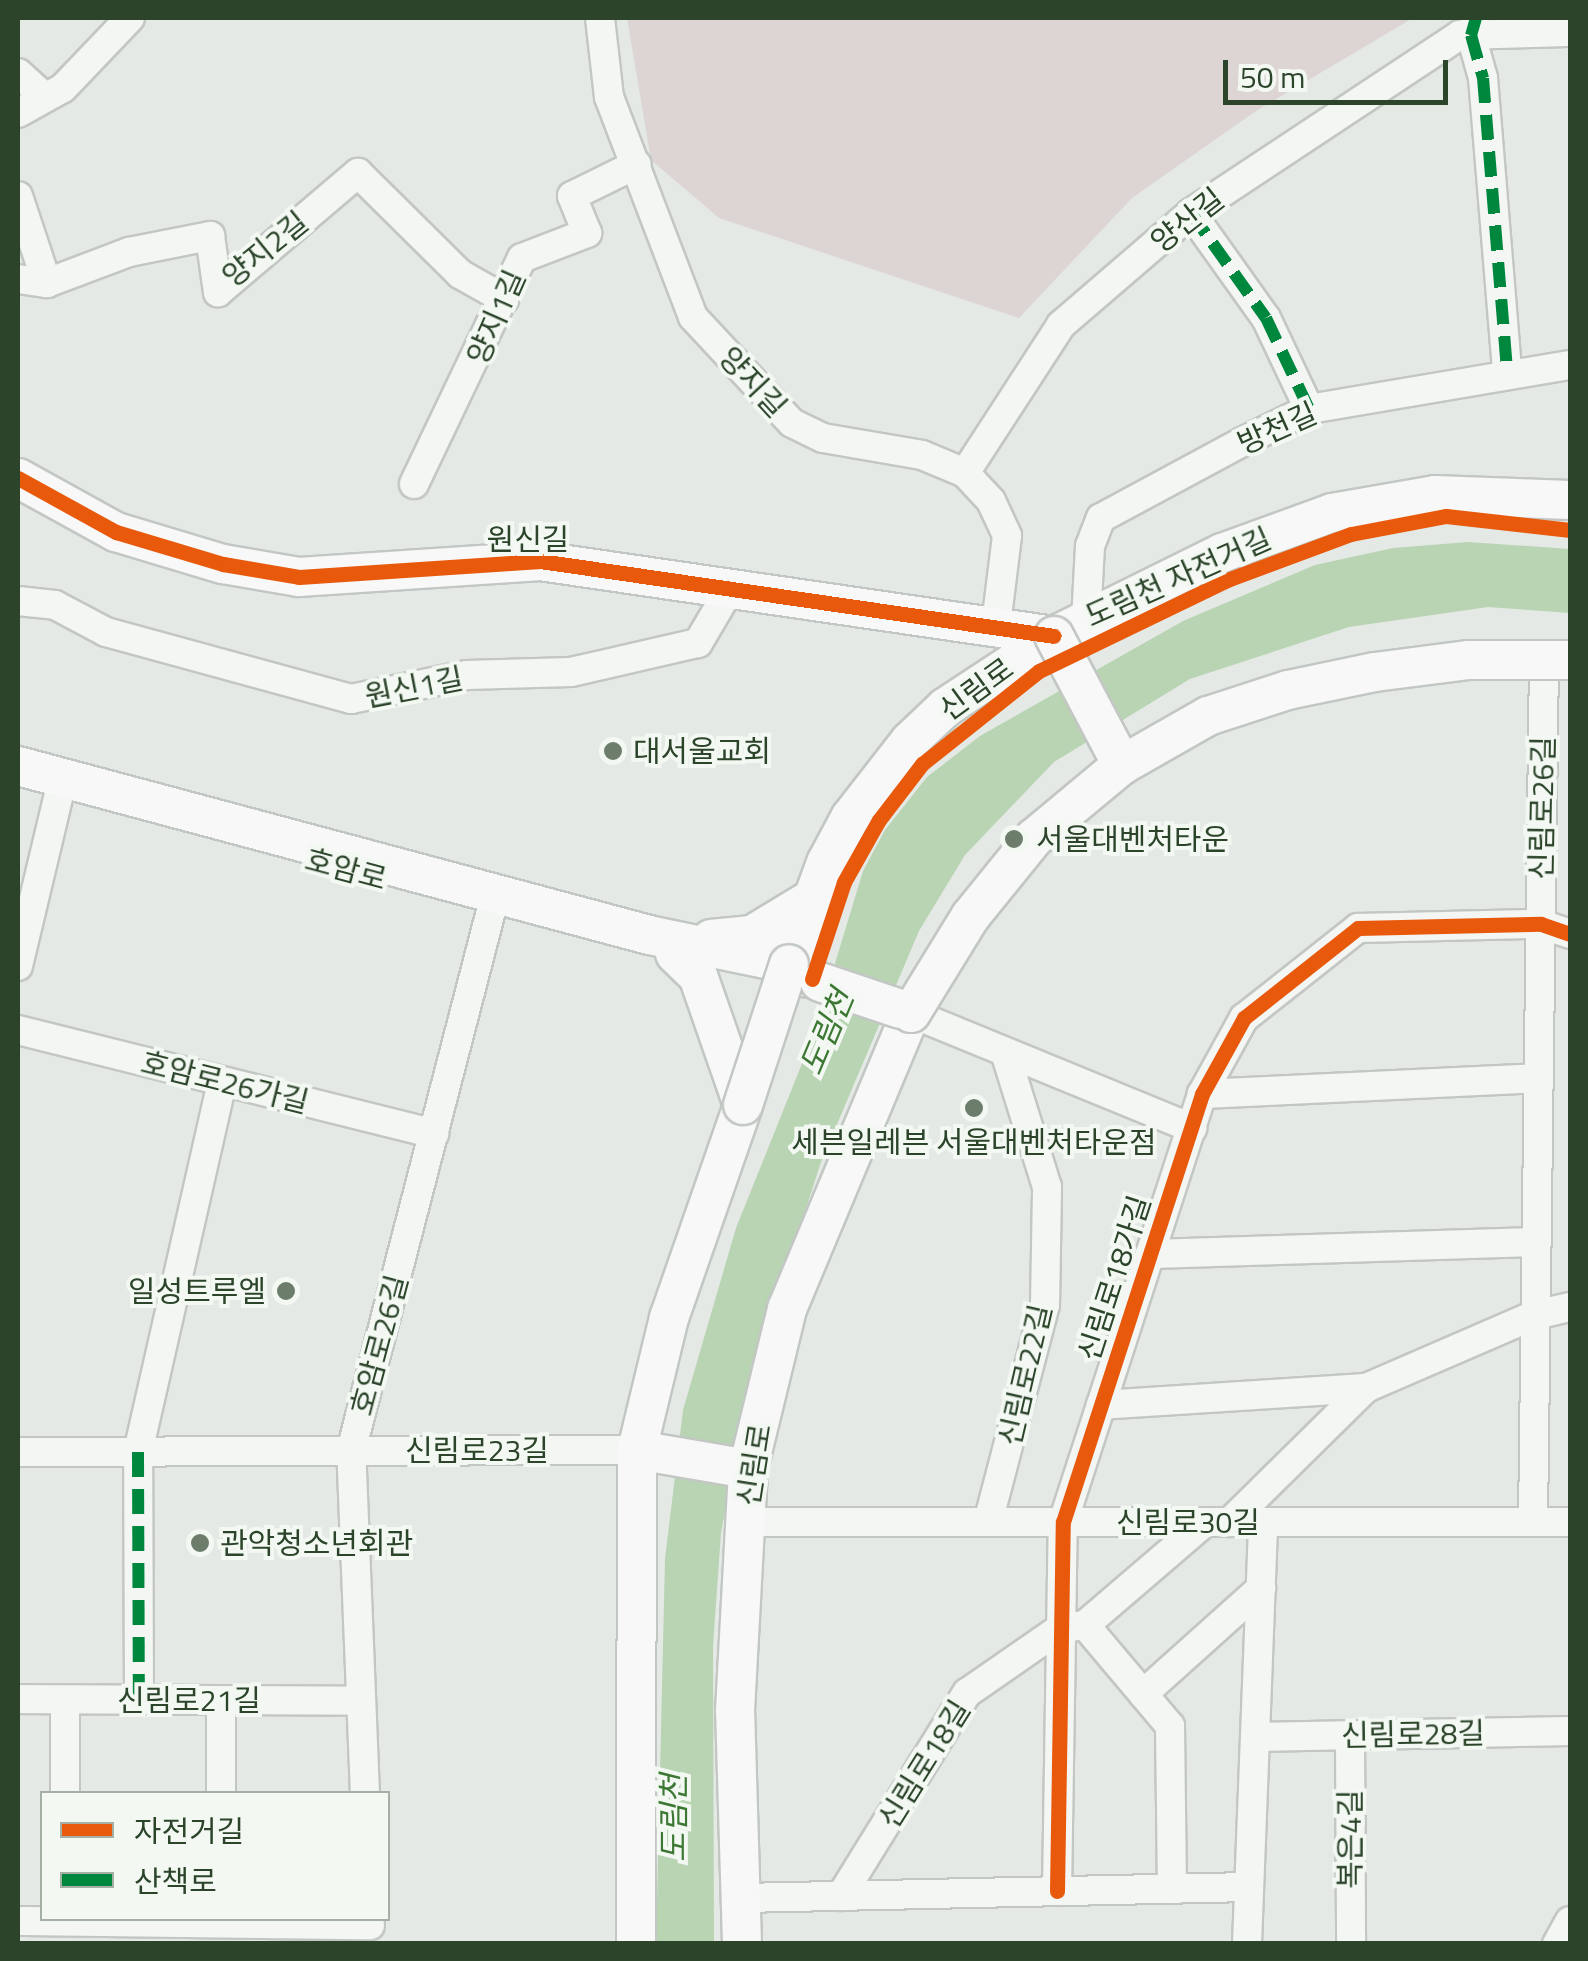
<!DOCTYPE html>
<html>
<head>
<meta charset="utf-8">
<style>
  body { margin:0 }
  #map { position:relative; width:1588px; height:1961px; overflow:hidden; background:#e5e9e5; font-family:"Titillium Web","Noto Sans KR",sans-serif }
  div>[style] { position:absolute }
  .green>* { inset:0; background:#dcd5d3 }
  .water>* { inset:0; background:#b8d4b3 }
  .roads { filter:drop-shadow(2px 0 #c3c7c3) drop-shadow(-2px 0 #c3c7c3) drop-shadow(0 2px #c3c7c3) drop-shadow(0 -2px #c3c7c3) }
  .street>* { height:28px; margin:-14px; padding:0 14px; transform-origin:14px; border-radius:14px; background:#f4f6f4 }
  .secondary>* { height:38px; margin:-19px; padding:0 19px; transform-origin:19px; border-radius:19px; background:#f7f8f7 }
  .bridges { filter:drop-shadow(2px 0 #c3c7c3) drop-shadow(-2px 0 #c3c7c3) drop-shadow(0 2px #c3c7c3) drop-shadow(0 -2px #c3c7c3) }
  .secondary-bridge>* { height:38px; margin:-19px; padding:0 19px; transform-origin:19px; border-radius:19px; background:#f7f8f7 }
  .quiet>* { height:12px; margin-top:-6px; transform-origin:0; background:repeating-linear-gradient(90deg,#00873e 0 25px,transparent 0 37px) }
  .cycleway>* { height:15px; margin:-7.5px; padding:0 7.5px; transform-origin:7.5px; border-radius:7.5px; background:#e8590c }
  .dots>* { width:28px; height:28px; translate:-50% -50%; box-sizing:border-box; border:5px solid #f3f8f3; border-radius:50% }
  span { translate:-50% -50%; white-space:nowrap; text-align:center; line-height:1.15; -webkit-text-stroke:8px #f3f8f3; paint-order:stroke }
  .street-label { font-size:30px; color:#2b442a }
  .poi-label { font-size:30px; color:#2b442a }
  .left { translate:0 -50%; text-align:left }
  .right { translate:-100% -50%; text-align:right }
  .water-label { font-size:32px; color:#3c7833; font-style:italic }
  .frame { position:absolute; inset:0; border:20px solid #2b442a; pointer-events:none }
  .legend { position:absolute; left:40px; top:1791px; width:350px; height:130px; box-sizing:border-box; background:#f3f8f3; border:2px solid #a3b0a3; margin:0; padding:12px 18px; list-style:none; font-size:30px; color:#2b442a }
  .legend li { display:flex; align-items:center; gap:20px; height:50px }
  .legend b { width:50px; border:2px solid #a3b0a3 }
  .scale { position:absolute; left:1223px; top:60px; width:225px; height:45px; box-sizing:border-box; border:5px solid #2b442a; border-top:0; padding-left:12px; font-size:30px; line-height:35px; white-space:nowrap; color:#2b442a; -webkit-text-stroke:8px #f3f8f3; paint-order:stroke }
</style>
</head>
<body>
<div id="map">
  <div class="green">
    <i style="clip-path:polygon(627px 18px,1413px 18px,1256px 111px,1132px 198px,1019px 318px,719px 218px,651px 160px)"></i>
  </div>
  <div class="water">
    <i style="clip-path:polygon(1468px 542px,1570px 549px,1570px 613px,1488px 607px,1349px 627px,1190px 679px,1054px 762px,965px 855px,919px 931px,821px 1162px,748px 1387px,721px 1533px,713px 1646px,714px 1943px,656px 1944px,665px 1559px,683px 1410px,736px 1228px,813px 1036px,863px 871px,885px 830px,927px 777px,980px 736px,1183px 621px,1315px 565px,1393px 548px)"></i>
  </div>
  <div class="roads">
    <div class="street">
      <i style="left:600px;top:18px;width:80px;rotate:83.5deg"></i>
      <i style="left:609px;top:97px;width:235px;rotate:69.1deg"></i>
      <i style="left:693px;top:317px;width:145px;rotate:47deg"></i>
      <i style="left:792px;top:423px;width:34px;rotate:26deg"></i>
      <i style="left:823px;top:438px;width:100px;rotate:9.7deg"></i>
      <i style="left:922px;top:455px;width:47px;rotate:22.7deg"></i>
      <i style="left:965px;top:473px;width:38px;rotate:47deg"></i>
      <i style="left:991px;top:501px;width:38px;rotate:65deg"></i>
      <i style="left:1007px;top:536px;width:89px;rotate:97.1deg"></i>
      <i style="left:1475px;top:19px;width:16px;rotate:104deg"></i>
      <i style="left:1471px;top:35px;width:45px;rotate:74.4deg"></i>
      <i style="left:1483px;top:78px;width:295px;rotate:85.3deg"></i>
      <i style="left:18px;top:73px;width:36px;rotate:42deg"></i>
      <i style="left:18px;top:113px;width:51px;rotate:-29.1deg"></i>
      <i style="left:63px;top:88px;width:97px;rotate:-46.3deg"></i>
      <i style="left:18px;top:196px;width:92px;rotate:71.6deg"></i>
      <i style="left:1191px;top:213px;width:129px;rotate:54.5deg"></i>
      <i style="left:1266px;top:318px;width:101px;rotate:64.7deg"></i>
      <i style="left:18px;top:279px;width:29px;rotate:8deg"></i>
      <i style="left:47px;top:283px;width:88px;rotate:-20.7deg"></i>
      <i style="left:129px;top:252px;width:83px;rotate:-11.2deg"></i>
      <i style="left:210px;top:236px;width:57px;rotate:81.9deg"></i>
      <i style="left:218px;top:292px;width:184px;rotate:-40.4deg"></i>
      <i style="left:358px;top:173px;width:144px;rotate:44.7deg"></i>
      <i style="left:460px;top:274px;width:51px;rotate:29.6deg"></i>
      <i style="left:965px;top:473px;width:176px;rotate:-57deg"></i>
      <i style="left:1061px;top:325px;width:172px;rotate:-40.7deg"></i>
      <i style="left:1191px;top:213px;width:323px;rotate:-33.5deg"></i>
      <i style="left:1460px;top:35px;width:110px;rotate:-1.6deg"></i>
      <i style="left:414px;top:484px;width:250px;rotate:-64.5deg"></i>
      <i style="left:522px;top:258px;width:70px;rotate:-21deg"></i>
      <i style="left:587px;top:233px;width:40px;rotate:-112deg"></i>
      <i style="left:572px;top:196px;width:72px;rotate:-26.2deg"></i>
      <i style="left:18px;top:601px;width:37px;rotate:6deg"></i>
      <i style="left:55px;top:605px;width:58px;rotate:27.9deg"></i>
      <i style="left:106px;top:632px;width:254px;rotate:15.3deg"></i>
      <i style="left:351px;top:699px;width:118px;rotate:-11.7deg"></i>
      <i style="left:467px;top:675px;width:104px;rotate:-1.7deg"></i>
      <i style="left:571px;top:672px;width:130px;rotate:-12.9deg"></i>
      <i style="left:698px;top:643px;width:65px;rotate:-59.5deg"></i>
      <i style="left:1086px;top:620px;width:74px;rotate:-86.9deg"></i>
      <i style="left:1090px;top:546px;width:30px;rotate:-69deg"></i>
      <i style="left:1101px;top:518px;width:160px;rotate:-28.3deg"></i>
      <i style="left:1242px;top:442px;width:75px;rotate:-26.2deg"></i>
      <i style="left:1309px;top:409px;width:265px;rotate:-9.6deg"></i>
      <i style="left:18px;top:966px;width:177px;rotate:-76.6deg"></i>
      <i style="left:911px;top:1013px;width:304px;rotate:22.3deg"></i>
      <i style="left:18px;top:1030px;width:429px;rotate:14deg"></i>
      <i style="left:1202px;top:1094px;width:336px;rotate:-2.7deg"></i>
      <i style="left:1150px;top:1254px;width:386px;rotate:-1.8deg"></i>
      <i style="left:1101px;top:1405px;width:266px;rotate:-3.7deg"></i>
      <i style="left:18px;top:1452px;width:619px;rotate:-0.19deg"></i>
      <i style="left:745px;top:1522px;width:825px"></i>
      <i style="left:988px;top:1522px;width:224px;rotate:-75.3deg"></i>
      <i style="left:1045px;top:1305px;width:118px;rotate:-89deg"></i>
      <i style="left:1047px;top:1187px;width:141px;rotate:-107.3deg"></i>
      <i style="left:1230px;top:1522px;width:191px;rotate:-44.6deg"></i>
      <i style="left:1366px;top:1388px;width:184px;rotate:-23.4deg"></i>
      <i style="left:1535px;top:1315px;width:36px;rotate:-13deg"></i>
      <i style="left:1533px;top:1522px;width:864px;rotate:-89.27deg"></i>
      <i style="left:1085px;top:1625px;width:158px;rotate:-40.6deg"></i>
      <i style="left:1143px;top:1694px;width:159px;rotate:-41.9deg"></i>
      <i style="left:18px;top:1699px;width:343px;rotate:0.3deg"></i>
      <i style="left:65px;top:1700px;width:94px;rotate:90deg"></i>
      <i style="left:139px;top:1700px;width:248px;rotate:-90.2deg"></i>
      <i style="left:138px;top:1452px;width:380px;rotate:-77.2deg"></i>
      <i style="left:1350px;top:1735px;width:209px;rotate:89.7deg"></i>
      <i style="left:1255px;top:1737px;width:315px;rotate:-1.1deg"></i>
      <i style="left:221px;top:1794px;width:94px;rotate:-90deg"></i>
      <i style="left:365px;top:1794px;width:343px;rotate:-92.3deg"></i>
      <i style="left:351px;top:1451px;width:562px;rotate:-75.47deg"></i>
      <i style="left:1057px;top:1891px;width:369px;rotate:-89.1deg"></i>
      <i style="left:1063px;top:1522px;width:450px;rotate:-72deg"></i>
      <i style="left:1202px;top:1094px;width:87px;rotate:-61.1deg"></i>
      <i style="left:1244px;top:1018px;width:145px;rotate:-38.3deg"></i>
      <i style="left:1358px;top:928px;width:183px;rotate:-1.3deg"></i>
      <i style="left:1541px;top:924px;width:31px;rotate:19deg"></i>
      <i style="left:841px;top:1896px;width:239px;rotate:-58.2deg"></i>
      <i style="left:967px;top:1693px;width:114px;rotate:-34.7deg"></i>
      <i style="left:1061px;top:1628px;width:24px;rotate:-7deg"></i>
      <i style="left:1085px;top:1625px;width:132px;rotate:49.9deg"></i>
      <i style="left:1170px;top:1726px;width:163px;rotate:89.3deg"></i>
      <i style="left:742px;top:1898px;width:507px;rotate:-1.24deg"></i>
      <i style="left:18px;top:1921px;width:352px;rotate:0.7deg"></i>
      <i style="left:1247px;top:1944px;width:422px;rotate:-87.8deg"></i>
      <i style="left:1557px;top:1944px;width:26px;rotate:-61deg"></i>
    </div>
    <div class="secondary">
      <i style="left:18px;top:478px;width:112px;rotate:28.9deg"></i>
      <i style="left:116px;top:532px;width:112px;rotate:16.7deg"></i>
      <i style="left:223px;top:564px;width:77px;rotate:9.7deg"></i>
      <i style="left:299px;top:577px;width:242px;rotate:-3.8deg"></i>
      <i style="left:540px;top:561px;width:519px;rotate:8.3deg"></i>
      <i style="left:18px;top:766px;width:653px;rotate:14.99deg"></i>
      <i style="left:649px;top:935px;width:143px;rotate:11.7deg"></i>
      <i style="left:789px;top:964px;width:24px;rotate:36deg"></i>
      <i style="left:711px;top:939px;width:41px;rotate:-5.6deg"></i>
      <i style="left:752px;top:935px;width:71px;rotate:-31.2deg"></i>
      <i style="left:789px;top:964px;width:108px;rotate:-69.9deg"></i>
      <i style="left:826px;top:863px;width:51px;rotate:-61.9deg"></i>
      <i style="left:850px;top:818px;width:98px;rotate:-52.1deg"></i>
      <i style="left:910px;top:741px;width:50px;rotate:-43.4deg"></i>
      <i style="left:946px;top:707px;width:129px;rotate:-33.3deg"></i>
      <i style="left:1054px;top:636px;width:187px;rotate:-26.3deg"></i>
      <i style="left:1222px;top:553px;width:117px;rotate:-20deg"></i>
      <i style="left:1332px;top:513px;width:105px;rotate:-9.9deg"></i>
      <i style="left:1435px;top:495px;width:135px;rotate:2.1deg"></i>
      <i style="left:637px;top:1450px;width:113px;rotate:9.7deg"></i>
      <i style="left:636px;top:1944px;width:494px;rotate:-89.9deg"></i>
      <i style="left:637px;top:1450px;width:136px;rotate:-76.4deg"></i>
      <i style="left:669px;top:1318px;width:225px;rotate:-70.8deg"></i>
      <i style="left:743px;top:1105px;width:137px;rotate:-109.2deg"></i>
      <i style="left:698px;top:976px;width:32px;rotate:-136deg"></i>
      <i style="left:742px;top:1944px;width:233px;rotate:-91.7deg"></i>
      <i style="left:735px;top:1711px;width:242px;rotate:-86.9deg"></i>
      <i style="left:748px;top:1469px;width:165px;rotate:-76.3deg"></i>
      <i style="left:787px;top:1309px;width:321px;rotate:-67.3deg"></i>
      <i style="left:911px;top:1013px;width:12px;rotate:-160deg"></i>
    </div>
  </div>
  <div class="bridges">
    <div class="secondary-bridge">
      <i style="left:1054px;top:636px;width:146px;rotate:62.2deg"></i>
      <i style="left:820px;top:982px;width:84px;rotate:18.6deg"></i>
      <i style="left:911px;top:1013px;width:113px;rotate:-58.4deg"></i>
      <i style="left:970px;top:917px;width:102px;rotate:-51deg"></i>
      <i style="left:1034px;top:838px;width:114px;rotate:-39.7deg"></i>
      <i style="left:1122px;top:765px;width:99px;rotate:-29.7deg"></i>
      <i style="left:1208px;top:716px;width:84px;rotate:-18deg"></i>
      <i style="left:1288px;top:690px;width:89px;rotate:-11.7deg"></i>
      <i style="left:1375px;top:672px;width:95px;rotate:-7.3deg"></i>
      <i style="left:1469px;top:660px;width:101px"></i>
      <i style="left:743px;top:1105px;width:148px;rotate:-71.9deg"></i>
    </div>
  </div>
  <div class="quiet">
    <i style="left:1476px;top:18px;width:18px;rotate:106deg"></i>
    <i style="left:1471px;top:35px;width:45px;rotate:74.4deg"></i>
    <i style="left:1483px;top:78px;width:295px;rotate:85.3deg"></i>
    <i style="left:1191px;top:213px;width:129px;rotate:54.5deg"></i>
    <i style="left:1266px;top:318px;width:101px;rotate:64.7deg"></i>
    <i style="left:138px;top:1452px;width:248px;rotate:89.8deg"></i>
  </div>
  <div class="cycleway">
    <i style="left:18px;top:478px;width:112px;rotate:28.9deg"></i>
    <i style="left:116px;top:532px;width:112px;rotate:16.7deg"></i>
    <i style="left:223px;top:564px;width:77px;rotate:9.7deg"></i>
    <i style="left:299px;top:577px;width:242px;rotate:-3.8deg"></i>
    <i style="left:540px;top:561px;width:519px;rotate:8.3deg"></i>
    <i style="left:812px;top:979px;width:102px;rotate:-71.7deg"></i>
    <i style="left:844px;top:882px;width:71px;rotate:-60.6deg"></i>
    <i style="left:879px;top:820px;width:71px;rotate:-52.5deg"></i>
    <i style="left:922px;top:764px;width:149px;rotate:-38.5deg"></i>
    <i style="left:1039px;top:671px;width:209px;rotate:-25.8deg"></i>
    <i style="left:1227px;top:580px;width:132px;rotate:-20.4deg"></i>
    <i style="left:1351px;top:534px;width:97px;rotate:-10.7deg"></i>
    <i style="left:1446px;top:516px;width:125px;rotate:6.4deg"></i>
    <i style="left:1057px;top:1891px;width:369px;rotate:-89.1deg"></i>
    <i style="left:1063px;top:1522px;width:450px;rotate:-72deg"></i>
    <i style="left:1202px;top:1094px;width:87px;rotate:-61.1deg"></i>
    <i style="left:1244px;top:1018px;width:145px;rotate:-38.3deg"></i>
    <i style="left:1358px;top:928px;width:183px;rotate:-1.3deg"></i>
    <i style="left:1541px;top:924px;width:31px;rotate:19deg"></i>
  </div>
  <div class="dots">
    <i style="left:613px;top:751px;background:#6c7e6b"></i>
    <i style="left:1014px;top:839px;background:#6c7e6b"></i>
    <i style="left:974px;top:1108px;background:#6c7e6b"></i>
    <i style="left:286px;top:1291px;background:#6c7e6b"></i>
    <i style="left:200px;top:1543px;background:#6c7e6b"></i>
  </div>
  <div class="street-label">
    <span style="left:1187px;top:220px;rotate:-38deg">양산길</span>
    <span style="left:265px;top:249px;rotate:-39deg">양지2길</span>
    <span style="left:496px;top:317px;rotate:-66deg">양지1길</span>
    <span style="left:753px;top:382px;rotate:47deg">양지길</span>
    <span style="left:1277px;top:428px;rotate:-24deg">방천길</span>
    <span style="left:528px;top:539px">원신길</span>
    <span style="left:1178px;top:577px;rotate:-24deg">도림천 자전거길</span>
    <span style="left:414px;top:687px;rotate:-11deg">원신1길</span>
    <span style="left:976px;top:689px;rotate:-36deg">신림로</span>
    <span style="left:1542px;top:808px;rotate:-89deg">신림로26길</span>
    <span style="left:346px;top:869px;rotate:15deg">호암로</span>
    <span style="left:225px;top:1082px;rotate:14deg">호암로26가길</span>
    <span style="left:1114px;top:1278px;rotate:-72deg">신림로18가길</span>
    <span style="left:379px;top:1345px;rotate:-75deg">호암로26길</span>
    <span style="left:1025px;top:1375px;rotate:-77deg">신림로22길</span>
    <span style="left:477px;top:1450px">신림로23길</span>
    <span style="left:754px;top:1465px;rotate:-81deg">신림로</span>
    <span style="left:1188px;top:1522px">신림로30길</span>
    <span style="left:189px;top:1700px">신림로21길</span>
    <span style="left:1413px;top:1734px;rotate:-1deg">신림로28길</span>
    <span style="left:924px;top:1764px;rotate:-58deg">신림로18길</span>
    <span style="left:1350px;top:1839px;rotate:-90deg">복은4길</span>
  </div>
  <div class="poi-label">
    <span class="left" style="left:633px;top:751px">대서울교회</span>
    <span class="left" style="left:1036px;top:839px">서울대벤처타운</span>
    <span style="left:974px;top:1142px">세븐일레븐 서울대벤처타운점</span>
    <span class="right" style="left:266px;top:1291px">일성트루엘</span>
    <span class="left" style="left:220px;top:1543px">관악청소년회관</span>
  </div>
  <div class="water-label">
    <span style="left:826px;top:1032px;rotate:-67deg">도림천</span>
    <span style="left:673px;top:1818px;rotate:-90deg">도림천</span>
  </div>
  <div class="frame"></div>
  <ul class="legend">
  <li><b style="height:12px;background:#e8590c"></b>자전거길</li>
  <li><b style="height:12px;background:#00873e"></b>산책로</li>
  </ul>
  <div class="scale">50 m</div>
</div>
</body>
</html>
